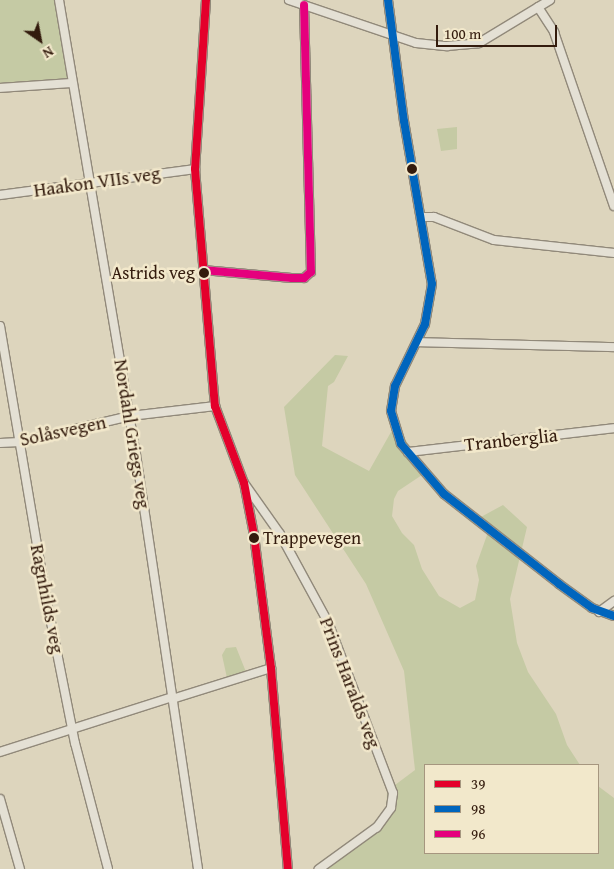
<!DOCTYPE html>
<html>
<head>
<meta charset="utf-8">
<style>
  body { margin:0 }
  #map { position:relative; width:614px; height:869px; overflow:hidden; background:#ddd5bd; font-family:"Gentium Book Plus",serif }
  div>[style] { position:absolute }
  .green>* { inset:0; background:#c5caa4 }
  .roads { filter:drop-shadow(1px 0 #91897a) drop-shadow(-1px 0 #91897a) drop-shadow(0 1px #91897a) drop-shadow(0 -1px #91897a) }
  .minor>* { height:8px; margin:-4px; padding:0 4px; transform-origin:4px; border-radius:4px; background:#e4e0d4 }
  .bus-1>* { height:8px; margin:-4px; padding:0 4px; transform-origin:4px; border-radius:4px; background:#e4002b }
  .bus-2>* { height:8px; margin:-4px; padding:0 4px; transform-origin:4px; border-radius:4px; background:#0065bd }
  .bus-3>* { height:8px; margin:-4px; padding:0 4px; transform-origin:4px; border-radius:4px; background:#e5007d }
  .dots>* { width:14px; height:14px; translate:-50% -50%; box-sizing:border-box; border:2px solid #f2e8cb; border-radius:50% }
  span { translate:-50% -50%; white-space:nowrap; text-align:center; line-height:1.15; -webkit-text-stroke:5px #f2e8cb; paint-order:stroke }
  .bus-label { font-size:18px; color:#331b0d }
  .right { translate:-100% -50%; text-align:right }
  .left { translate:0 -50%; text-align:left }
  .street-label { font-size:19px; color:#331b0d }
  .legend { position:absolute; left:424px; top:764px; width:175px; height:90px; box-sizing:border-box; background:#f2e8cb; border:1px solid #a6967f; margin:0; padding:6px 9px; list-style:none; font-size:15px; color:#331b0d }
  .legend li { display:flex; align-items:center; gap:10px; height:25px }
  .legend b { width:25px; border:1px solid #a6967f }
  .north { position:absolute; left:15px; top:15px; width:50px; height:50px; -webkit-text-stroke:4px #f2e8cb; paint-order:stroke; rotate:147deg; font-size:14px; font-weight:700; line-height:20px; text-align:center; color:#331b0d }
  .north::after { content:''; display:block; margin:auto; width:18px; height:22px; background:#331b0d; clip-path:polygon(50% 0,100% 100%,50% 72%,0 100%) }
  .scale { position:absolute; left:436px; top:25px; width:121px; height:22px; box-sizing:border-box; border:2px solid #331b0d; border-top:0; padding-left:6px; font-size:15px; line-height:18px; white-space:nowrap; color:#331b0d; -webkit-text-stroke:4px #f2e8cb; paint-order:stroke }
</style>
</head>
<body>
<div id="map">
  <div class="green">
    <i style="clip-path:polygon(0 0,57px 0,68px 81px,0 84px)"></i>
    <i style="clip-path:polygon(457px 127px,457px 149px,441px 151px,437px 129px)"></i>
    <i style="clip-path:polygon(335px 355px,348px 356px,334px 382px,328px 386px,322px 446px,369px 471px,391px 432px,400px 430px,425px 473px,398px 491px,394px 499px,392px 516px,402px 533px,414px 545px,422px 569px,439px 596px,460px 608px,475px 600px,479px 580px,476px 566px,487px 535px,479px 518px,503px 505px,527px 527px,510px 599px,517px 643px,528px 672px,556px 714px,567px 745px,580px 765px,425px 765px,425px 853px,598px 853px,598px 786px,614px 798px,614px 869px,318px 869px,386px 816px,387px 791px,415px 770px,404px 671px,366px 584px,295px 475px,284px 407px)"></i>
    <i style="clip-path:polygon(236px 647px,246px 672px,227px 678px,222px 655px,226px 648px)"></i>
  </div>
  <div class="roads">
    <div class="minor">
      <i style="left:59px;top:0;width:460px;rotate:80.4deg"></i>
      <i style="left:136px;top:454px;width:420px;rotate:81.5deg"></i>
      <i style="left:206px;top:0;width:169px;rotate:93.7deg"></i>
      <i style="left:195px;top:169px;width:238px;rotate:85.2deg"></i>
      <i style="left:215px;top:406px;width:82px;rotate:69.4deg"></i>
      <i style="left:244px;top:483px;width:53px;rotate:79.1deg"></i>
      <i style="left:254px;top:535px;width:134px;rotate:82.7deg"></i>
      <i style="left:271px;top:668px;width:202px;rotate:85.2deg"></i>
      <i style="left:289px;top:0;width:134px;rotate:18.7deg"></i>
      <i style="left:416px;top:43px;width:31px;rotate:6deg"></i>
      <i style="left:447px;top:46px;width:32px;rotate:-5deg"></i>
      <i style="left:479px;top:43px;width:83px;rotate:-31.2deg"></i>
      <i style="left:388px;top:0;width:122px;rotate:82.5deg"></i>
      <i style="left:404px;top:121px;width:165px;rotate:80.3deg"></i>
      <i style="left:432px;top:284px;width:41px;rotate:99.9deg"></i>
      <i style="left:425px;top:324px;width:69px;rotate:115.8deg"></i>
      <i style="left:395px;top:386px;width:25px;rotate:99deg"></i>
      <i style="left:391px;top:411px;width:34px;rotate:73deg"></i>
      <i style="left:401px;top:444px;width:66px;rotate:49.3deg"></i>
      <i style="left:444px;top:494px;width:146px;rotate:38deg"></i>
      <i style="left:559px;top:584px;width:41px;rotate:36deg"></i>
      <i style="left:592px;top:608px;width:23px;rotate:20deg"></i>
      <i style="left:538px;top:7px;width:30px;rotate:57deg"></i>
      <i style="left:554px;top:32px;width:184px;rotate:71deg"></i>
      <i style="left:0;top:88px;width:71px;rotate:-4deg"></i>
      <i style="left:0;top:195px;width:197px;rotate:-7.6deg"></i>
      <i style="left:422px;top:217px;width:12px"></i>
      <i style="left:434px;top:217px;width:64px;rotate:21deg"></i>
      <i style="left:494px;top:240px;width:121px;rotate:6.2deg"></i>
      <i style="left:203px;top:270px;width:89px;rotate:5.1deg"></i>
      <i style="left:292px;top:278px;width:12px"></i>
      <i style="left:304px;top:278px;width:9px;rotate:-41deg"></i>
      <i style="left:311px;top:272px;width:267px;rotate:-91.5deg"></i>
      <i style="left:0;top:326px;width:270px;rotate:80.4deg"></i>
      <i style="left:45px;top:592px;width:154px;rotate:78.8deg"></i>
      <i style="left:75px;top:743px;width:130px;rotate:75.3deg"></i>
      <i style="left:417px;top:342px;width:197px;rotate:1.5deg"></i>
      <i style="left:0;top:443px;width:20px;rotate:-3deg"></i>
      <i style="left:20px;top:442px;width:113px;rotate:-13.3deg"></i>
      <i style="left:130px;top:416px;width:86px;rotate:-6.7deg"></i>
      <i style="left:408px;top:452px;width:207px;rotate:-6.6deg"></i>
      <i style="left:244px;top:483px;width:62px;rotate:54.8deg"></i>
      <i style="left:280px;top:534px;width:100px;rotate:61.4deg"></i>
      <i style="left:328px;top:622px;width:183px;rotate:69.2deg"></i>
      <i style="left:393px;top:793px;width:15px;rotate:98deg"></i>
      <i style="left:391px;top:808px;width:24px;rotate:126deg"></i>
      <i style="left:377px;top:827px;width:72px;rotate:144.1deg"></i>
      <i style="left:599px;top:612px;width:19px;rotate:-36deg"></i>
      <i style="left:172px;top:699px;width:104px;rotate:-17.4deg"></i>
      <i style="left:0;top:752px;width:181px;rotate:-17.7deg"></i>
      <i style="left:0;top:799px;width:73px;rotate:74.1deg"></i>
    </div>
  </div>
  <div class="bus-1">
    <i style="left:206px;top:0;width:169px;rotate:93.7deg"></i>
    <i style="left:195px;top:169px;width:238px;rotate:85.2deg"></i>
    <i style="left:215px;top:406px;width:82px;rotate:69.4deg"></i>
    <i style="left:244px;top:483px;width:53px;rotate:79.1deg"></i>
    <i style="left:254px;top:535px;width:134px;rotate:82.7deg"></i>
    <i style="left:271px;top:668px;width:202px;rotate:85.2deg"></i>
  </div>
  <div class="bus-2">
    <i style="left:388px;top:0;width:122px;rotate:82.5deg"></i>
    <i style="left:404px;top:121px;width:165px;rotate:80.3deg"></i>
    <i style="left:432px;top:284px;width:41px;rotate:99.9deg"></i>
    <i style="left:425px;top:324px;width:69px;rotate:115.8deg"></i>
    <i style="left:395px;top:386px;width:25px;rotate:99deg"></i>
    <i style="left:391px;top:411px;width:34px;rotate:73deg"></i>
    <i style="left:401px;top:444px;width:66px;rotate:49.3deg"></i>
    <i style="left:444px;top:494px;width:146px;rotate:38deg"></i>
    <i style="left:559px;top:584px;width:41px;rotate:36deg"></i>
    <i style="left:592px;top:608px;width:23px;rotate:20deg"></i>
  </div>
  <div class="bus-3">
    <i style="left:203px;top:270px;width:89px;rotate:5.1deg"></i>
    <i style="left:292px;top:278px;width:12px"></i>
    <i style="left:304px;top:278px;width:9px;rotate:-41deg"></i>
    <i style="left:311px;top:272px;width:267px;rotate:-91.5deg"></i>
  </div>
  <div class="dots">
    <i style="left:412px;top:169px;background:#331b0d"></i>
    <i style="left:204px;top:273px;background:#331b0d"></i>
    <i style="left:254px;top:538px;background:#331b0d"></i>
  </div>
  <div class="bus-label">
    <span class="right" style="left:195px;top:273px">Astrids veg</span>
    <span class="left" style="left:263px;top:538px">Trappevegen</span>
  </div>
  <div class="street-label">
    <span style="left:97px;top:182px;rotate:-8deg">Haakon VIIs veg</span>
    <span style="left:63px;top:431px;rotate:-12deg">Solåsvegen</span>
    <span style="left:132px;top:434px;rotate:81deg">Nordahl Griegs veg</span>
    <span style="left:511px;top:440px;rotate:-6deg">Tranberglia</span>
    <span style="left:47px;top:599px;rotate:79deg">Ragnhilds veg</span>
    <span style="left:350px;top:683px;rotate:69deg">Prins Haralds veg</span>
  </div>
  <ul class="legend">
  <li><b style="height:6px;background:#e4002b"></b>39</li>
  <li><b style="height:6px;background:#0065bd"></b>98</li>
  <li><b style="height:6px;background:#e5007d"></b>96</li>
  </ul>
  <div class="north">N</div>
  <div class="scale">100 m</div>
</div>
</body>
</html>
